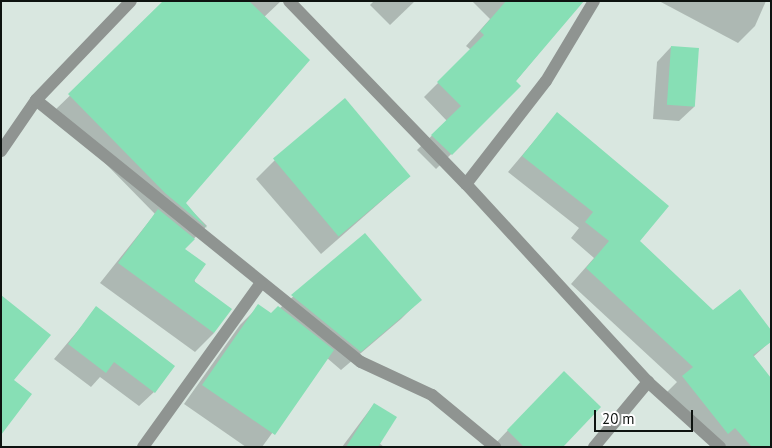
<!DOCTYPE html>
<html>
<head>
<meta charset="utf-8">
<style>
  body { margin:0 }
  #map { position:relative; width:772px; height:448px; overflow:hidden; background:#d9e7e0; font-family:"PT Sans",sans-serif }
  div>[style] { position:absolute }
  .shadow>* { inset:0; background:#0003 }
  .building>* { inset:0; background:#87dfb5; transform-origin:0 0 }
  .street>* { height:12px; margin:-6px; padding:0 6px; transform-origin:6px; border-radius:6px; background:#8f9491 }
  span { translate:-50% -50%; white-space:nowrap; text-align:center; line-height:1.15; -webkit-text-stroke:4px #fff; paint-order:stroke }
  .frame { position:absolute; inset:0; border:2px solid #0e1310; pointer-events:none }
  .scale { position:absolute; left:594px; top:410px; width:99px; height:22px; box-sizing:border-box; border:2px solid #0e1310; border-top:0; padding-left:6px; font-size:15px; line-height:18px; white-space:nowrap; color:#0e1310; -webkit-text-stroke:4px #fff; paint-order:stroke }
</style>
</head>
<body>
<div id="map">
  <div class="shadow">
    <i style="clip-path:polygon(168px 1px,281px 1px,262px 19px,184px 203px,207px 226px,183px 249px,214px 333px,195px 352px,100px 283px,155px 214px,54px 111px)"></i>
    <i style="clip-path:polygon(374px 1px,415px 1px,390px 25px,370px 5px)"></i>
    <i style="clip-path:polygon(472px 1px,582px 1px,515px 82px,520px 86px,436px 169px,417px 150px,447px 121px,424px 97px,471px 50px,466px 46px,490px 19px)"></i>
    <i style="clip-path:polygon(659px 1px,766px 1px,755px 26px,738px 43px)"></i>
    <i style="clip-path:polygon(671px 47px,694px 107px,679px 121px,653px 119px,657px 62px)"></i>
    <i style="clip-path:polygon(557px 114px,638px 241px,713px 311px,771px 341px,753px 357px,771px 447px,723px 447px,667px 392px,677px 382px,571px 284px,594px 258px,571px 238px,579px 228px,508px 172px)"></i>
    <i style="clip-path:polygon(275px 160px,410px 176px,321px 254px,256px 179px)"></i>
    <i style="clip-path:polygon(365px 234px,420px 300px,401px 319px,341px 370px,327px 358px,262px 447px,246px 447px,184px 404px,240px 325px,259px 306px,271px 314px,280px 308px)"></i>
    <i style="clip-path:polygon(97px 308px,154px 392px,139px 406px,100px 377px,91px 387px,54px 359px)"></i>
    <i style="clip-path:polygon(549px 387px,561px 447px,494px 447px,493px 446px)"></i>
    <i style="clip-path:polygon(374px 404px,379px 443px,384px 447px,342px 447px)"></i>
  </div>
  <div class="building">
    <i style="clip-path:polygon(163px 1px,249px 1px,310px 60px,186px 203px,207px 228px,165px 193px,68px 94px)"></i>
    <i style="clip-path:polygon(506px 1px,584px 1px,516px 81px,521px 86px,452px 155px,431px 135px,461px 106px,437px 82px,484px 35px,480px 31px)"></i>
    <i style="left:671px;top:46px;width:28px;height:59px;rotate:4deg"></i>
    <i style="left:345px;top:98px;width:102px;height:94px;rotate:50deg"></i>
    <i style="clip-path:polygon(557px 112px,669px 206px,640px 241px,713px 310px,740px 289px,771px 330px,771px 342px,753px 355px,771px 378px,771px 447px,752px 447px,735px 428px,728px 434px,682px 376px,693px 367px,586px 268px,609px 241px,585px 222px,593px 212px,522px 156px)"></i>
    <i style="clip-path:polygon(158px 209px,195px 239px,185px 249px,206px 264px,194px 281px,232px 309px,214px 333px,118px 263px)"></i>
    <i style="clip-path:polygon(365px 233px,422px 300px,361px 352px,291px 295px)"></i>
    <i style="clip-path:polygon(1px 295px,51px 335px,14px 380px,32px 394px,1px 435px)"></i>
    <i style="clip-path:polygon(258px 304px,271px 313px,278px 306px,334px 350px,275px 435px,202px 385px)"></i>
    <i style="clip-path:polygon(96px 306px,175px 366px,155px 393px,114px 362px,106px 373px,68px 344px)"></i>
    <i style="clip-path:polygon(564px 371px,601px 407px,563px 447px,524px 447px,507px 430px)"></i>
    <i style="clip-path:polygon(374px 403px,397px 417px,378px 447px,346px 447px)"></i>
  </div>
  <div class="street">
    <i style="left:289px;top:1px;width:255px;rotate:46deg"></i>
    <i style="left:466px;top:184px;width:269px;rotate:47.4deg"></i>
    <i style="left:648px;top:382px;width:97px;rotate:42.1deg"></i>
    <i style="left:36px;top:100px;width:417px;rotate:38.9deg"></i>
    <i style="left:361px;top:362px;width:78px;rotate:24.9deg"></i>
    <i style="left:432px;top:395px;width:82px;rotate:39.5deg"></i>
    <i style="left:1px;top:151px;width:62px;rotate:-55.5deg"></i>
    <i style="left:36px;top:100px;width:137px;rotate:-46.2deg"></i>
    <i style="left:466px;top:184px;width:130px;rotate:-52.2deg"></i>
    <i style="left:546px;top:81px;width:93px;rotate:-59deg"></i>
    <i style="left:143px;top:447px;width:201px;rotate:-54.3deg"></i>
    <i style="left:594px;top:447px;width:85px;rotate:-50.3deg"></i>
  </div>
  <div class="frame"></div>
  <div class="scale">20 m</div>
</div>
</body>
</html>
